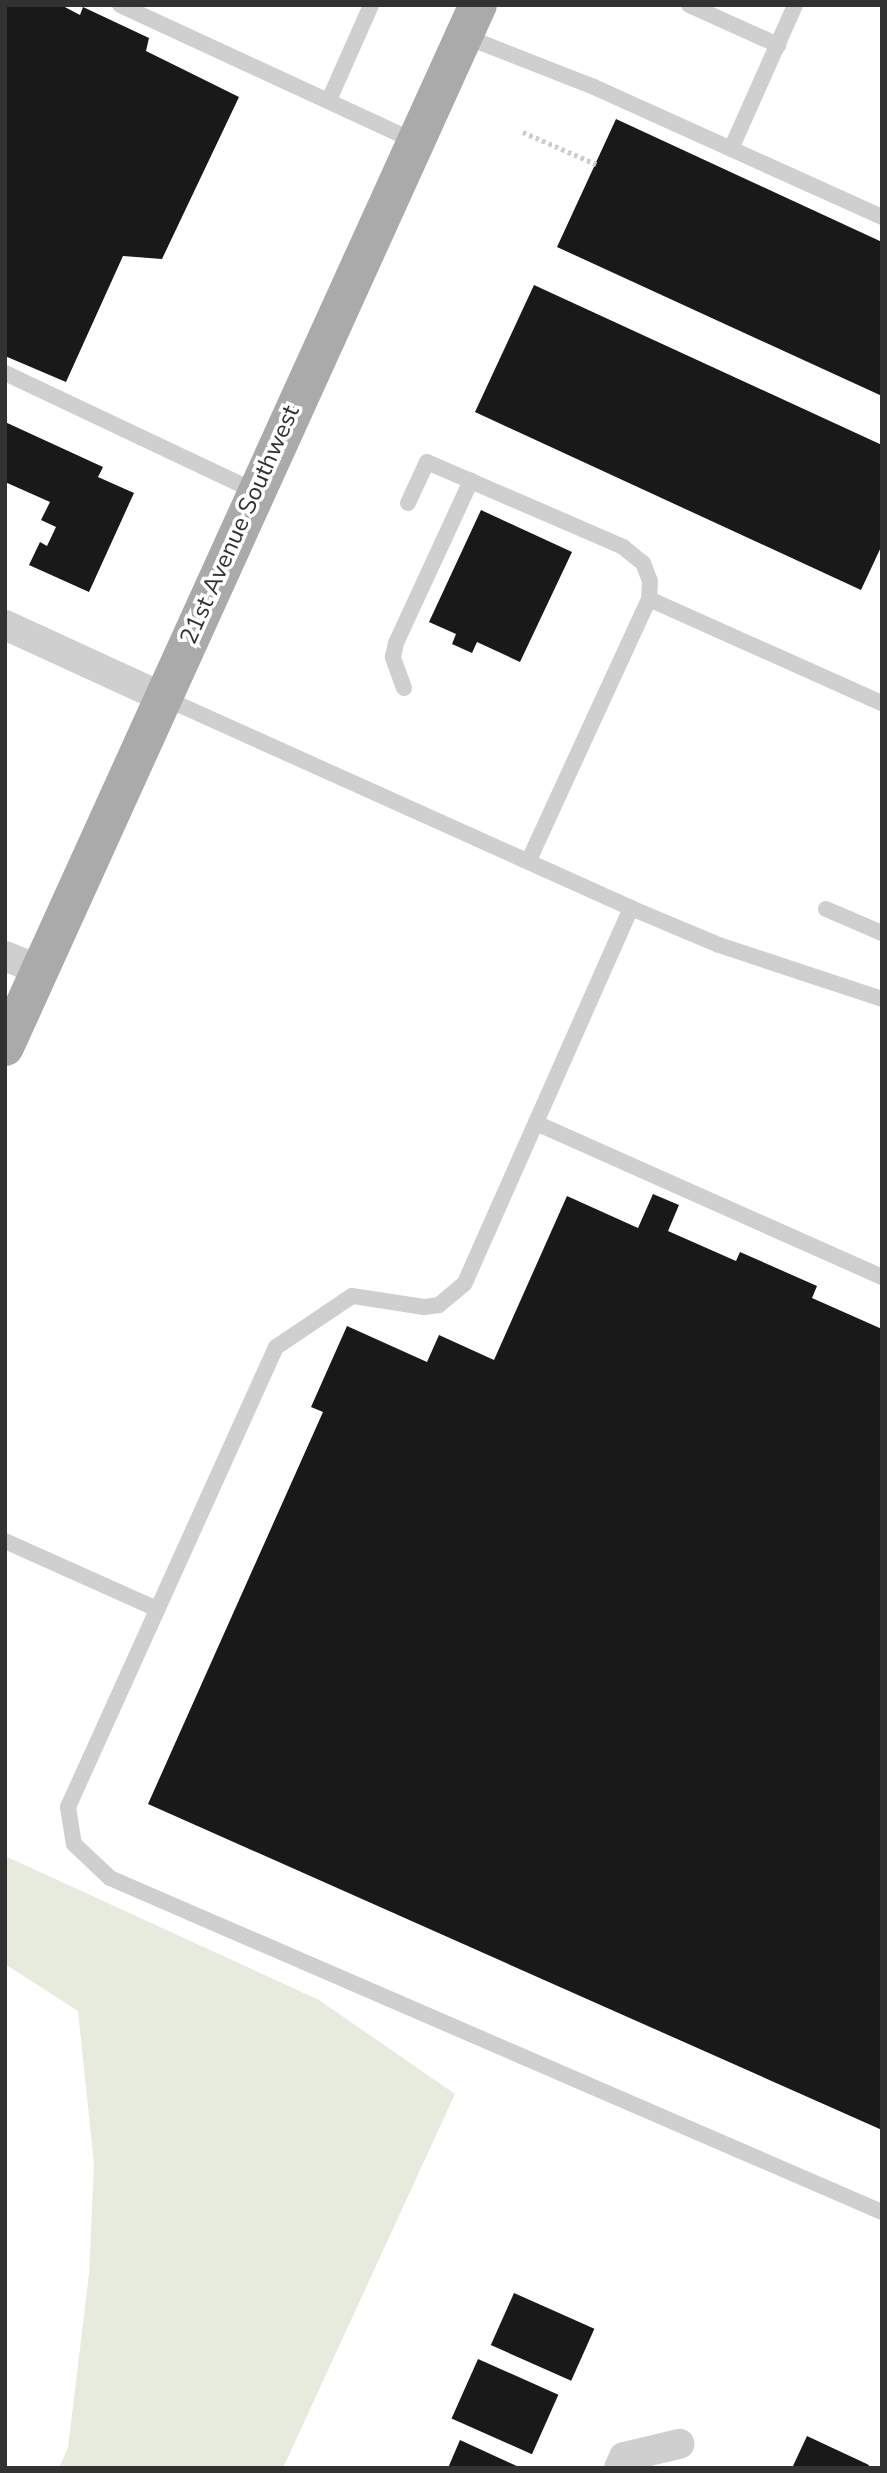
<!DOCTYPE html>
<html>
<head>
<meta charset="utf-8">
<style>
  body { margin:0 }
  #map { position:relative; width:887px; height:2473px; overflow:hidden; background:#fff; font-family:"Nunito Sans",sans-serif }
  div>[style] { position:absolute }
  .green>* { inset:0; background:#e6ebde }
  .building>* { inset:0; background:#191919; transform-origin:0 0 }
  .path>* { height:4.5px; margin-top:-2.25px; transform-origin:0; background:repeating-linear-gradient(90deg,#ccc 0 3.5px,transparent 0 7px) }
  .service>* { height:16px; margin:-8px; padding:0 8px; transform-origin:8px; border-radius:8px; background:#cfcfcf }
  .minor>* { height:30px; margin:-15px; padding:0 15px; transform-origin:15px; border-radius:15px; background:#cfcfcf }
  .primary>* { height:38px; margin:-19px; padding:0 19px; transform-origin:19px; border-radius:19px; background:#aaa }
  span { translate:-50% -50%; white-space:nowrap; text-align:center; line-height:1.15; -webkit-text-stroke:7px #fff; paint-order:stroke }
  .street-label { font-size:24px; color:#323232 }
  .frame { position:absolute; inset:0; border:7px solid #323232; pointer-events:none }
</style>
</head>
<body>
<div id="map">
  <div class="green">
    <i style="clip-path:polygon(5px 1856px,319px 2000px,455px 2094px,283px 2468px,59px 2468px,68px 2448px,89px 2274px,94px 2164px,78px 2011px,5px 1964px)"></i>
  </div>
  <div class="building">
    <i style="clip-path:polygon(5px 5px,61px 5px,80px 15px,83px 7px,149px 38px,146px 51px,239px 97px,162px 259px,123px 256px,66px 382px,5px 356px)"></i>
    <i style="clip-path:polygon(616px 119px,882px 242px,882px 396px,557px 247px)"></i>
    <i style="clip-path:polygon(534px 285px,882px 445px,882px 545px,861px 590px,475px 412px)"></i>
    <i style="clip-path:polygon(5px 422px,103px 467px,98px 477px,134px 493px,89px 592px,29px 565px,40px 542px,47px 546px,56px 527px,41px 520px,50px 502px,5px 482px)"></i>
    <i style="clip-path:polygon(481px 510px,572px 552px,520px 662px,477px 642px,472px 653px,452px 644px,456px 634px,429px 622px)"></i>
    <i style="clip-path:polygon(653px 1194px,679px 1205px,668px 1231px,736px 1261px,740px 1252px,817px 1286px,812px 1298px,882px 1329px,882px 2130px,148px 1804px,323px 1412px,311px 1407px,347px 1326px,427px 1362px,439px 1335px,494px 1360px,567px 1196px,638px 1228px)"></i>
    <i style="left:514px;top:2293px;width:88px;height:57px;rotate:24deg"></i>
    <i style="left:478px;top:2359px;width:88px;height:65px;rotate:24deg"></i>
    <i style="clip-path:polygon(807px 2436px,869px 2465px,868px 2468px,792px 2468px)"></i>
    <i style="clip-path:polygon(460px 2440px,521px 2468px,448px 2468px)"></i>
  </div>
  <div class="path">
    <i style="left:523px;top:132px;width:80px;rotate:23.7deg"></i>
  </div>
  <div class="service">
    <i style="left:120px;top:5px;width:326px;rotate:24.8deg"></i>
    <i style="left:689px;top:5px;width:98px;rotate:24.2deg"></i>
    <i style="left:464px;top:36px;width:140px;rotate:21.4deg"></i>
    <i style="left:594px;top:87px;width:316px;rotate:24.3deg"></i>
    <i style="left:329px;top:100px;width:104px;rotate:-66.1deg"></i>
    <i style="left:731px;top:149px;width:158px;rotate:-66deg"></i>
    <i style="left:5px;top:373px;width:276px;rotate:25.3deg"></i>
    <i style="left:408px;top:503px;width:45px;rotate:-65.1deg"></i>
    <i style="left:427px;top:462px;width:214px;rotate:23.4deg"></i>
    <i style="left:623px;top:547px;width:26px;rotate:39deg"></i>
    <i style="left:643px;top:563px;width:19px;rotate:69deg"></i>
    <i style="left:650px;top:581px;width:18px;rotate:93deg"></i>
    <i style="left:649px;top:599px;width:289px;rotate:114.7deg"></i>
    <i style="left:649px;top:599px;width:255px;rotate:24.1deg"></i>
    <i style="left:404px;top:688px;width:33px;rotate:-110deg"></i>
    <i style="left:393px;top:657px;width:14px;rotate:-78deg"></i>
    <i style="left:396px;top:643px;width:179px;rotate:-65.2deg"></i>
    <i style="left:162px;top:697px;width:514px;rotate:24.22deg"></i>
    <i style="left:631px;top:908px;width:95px;rotate:22.8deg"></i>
    <i style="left:719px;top:945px;width:172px;rotate:18.3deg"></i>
    <i style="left:631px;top:908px;width:411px;rotate:113.9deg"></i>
    <i style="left:464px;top:1284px;width:33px;rotate:140deg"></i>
    <i style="left:439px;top:1305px;width:15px;rotate:172deg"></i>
    <i style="left:424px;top:1307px;width:73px;rotate:-171.3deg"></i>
    <i style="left:352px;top:1296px;width:92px;rotate:146.1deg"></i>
    <i style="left:276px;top:1347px;width:505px;rotate:114.33deg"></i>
    <i style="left:68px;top:1807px;width:37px;rotate:81deg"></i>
    <i style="left:74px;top:1844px;width:50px;rotate:43.4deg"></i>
    <i style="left:110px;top:1878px;width:841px;rotate:23.4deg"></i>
    <i style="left:826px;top:909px;width:61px;rotate:23.2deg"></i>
    <i style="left:536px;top:1123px;width:379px;rotate:24deg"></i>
    <i style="left:5px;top:1541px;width:167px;rotate:24.1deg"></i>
  </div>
  <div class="minor">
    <i style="left:5px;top:625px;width:173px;rotate:24.6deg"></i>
    <i style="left:5px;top:956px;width:37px;rotate:22deg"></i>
    <i style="left:619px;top:2468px;width:12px;rotate:-66deg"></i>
    <i style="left:624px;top:2457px;width:57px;rotate:-13.3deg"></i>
  </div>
  <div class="primary">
    <i style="left:5px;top:1047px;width:1144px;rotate:-65.59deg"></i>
  </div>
  <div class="street-label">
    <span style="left:240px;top:525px;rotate:-66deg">21st Avenue Southwest</span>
  </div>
  <div class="frame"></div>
</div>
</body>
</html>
